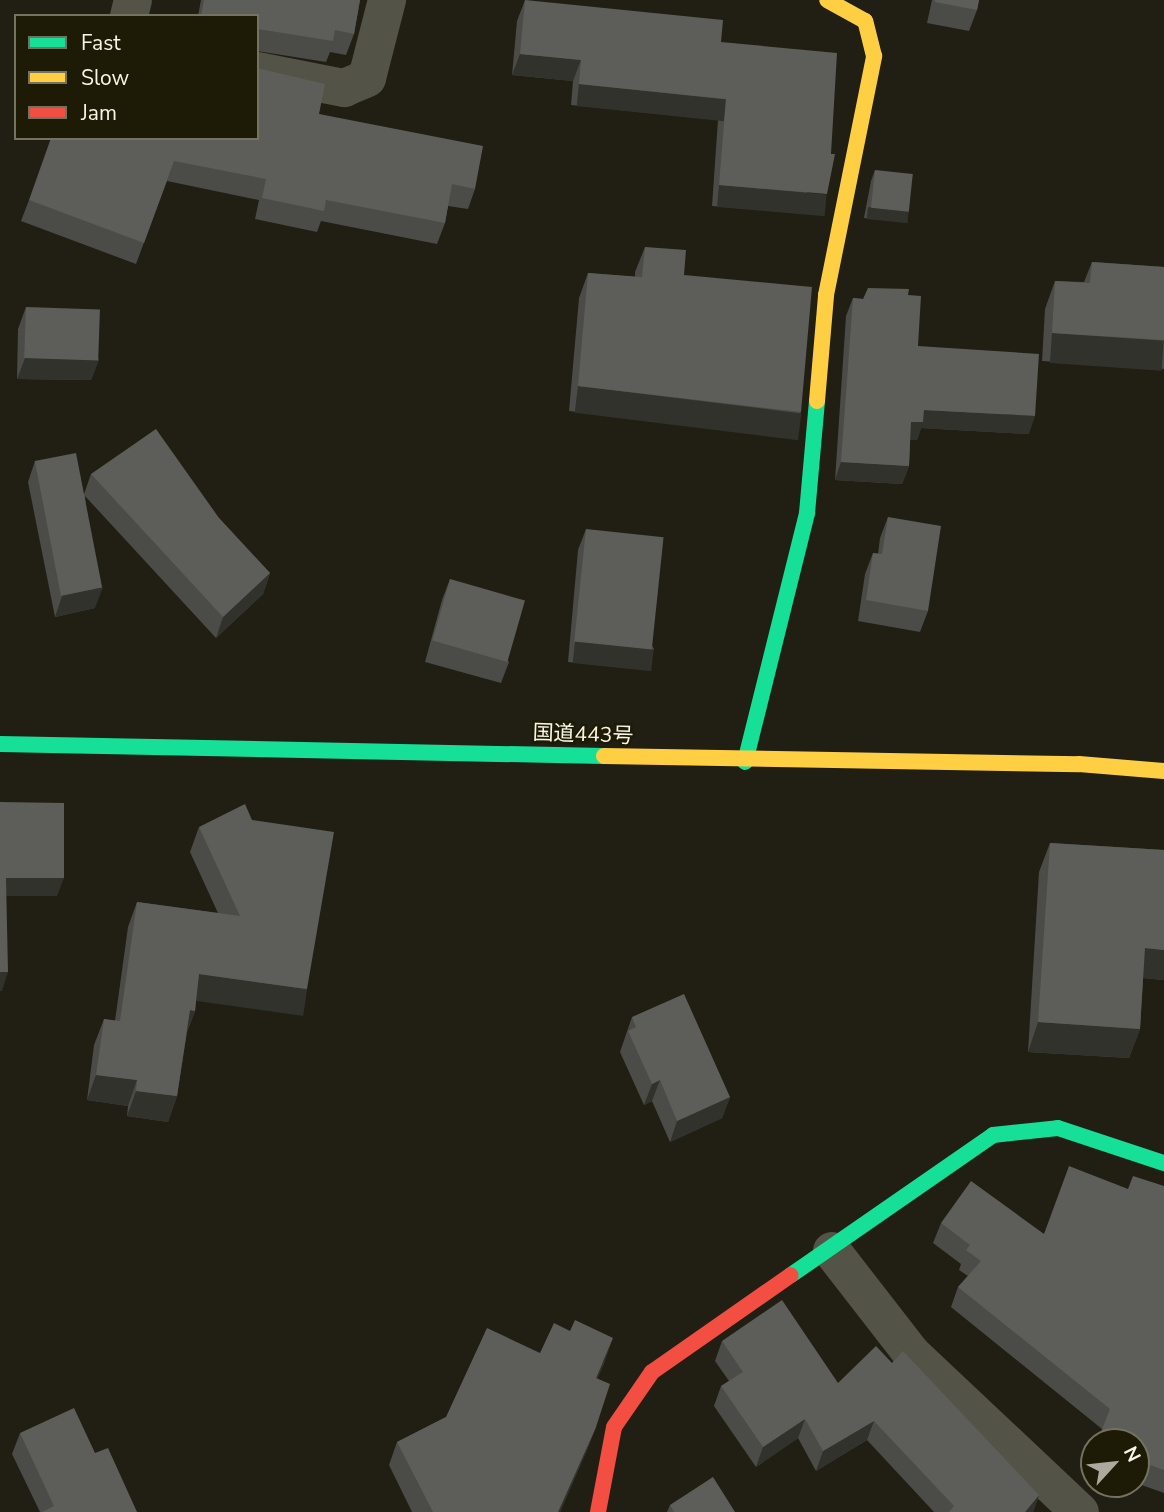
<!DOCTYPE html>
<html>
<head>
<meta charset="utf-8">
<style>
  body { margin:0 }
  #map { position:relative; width:1164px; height:1512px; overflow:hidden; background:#211f14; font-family:"Nunito Sans","Noto Sans JP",sans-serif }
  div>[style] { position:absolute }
  .street>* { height:38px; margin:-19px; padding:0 19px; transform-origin:19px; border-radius:19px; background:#545348 }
  .fast>* { height:16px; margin:-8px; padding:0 8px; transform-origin:8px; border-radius:8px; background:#16e098 }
  .slow>* { height:16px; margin:-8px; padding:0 8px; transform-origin:8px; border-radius:8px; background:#ffcf43 }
  .jam>* { height:16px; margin:-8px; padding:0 8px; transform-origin:8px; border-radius:8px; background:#f24e42 }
  .wall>* { inset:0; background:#4b4b48 }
  .shaded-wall>* { inset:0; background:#32322c; transform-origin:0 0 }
  .building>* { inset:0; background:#5d5d59; transform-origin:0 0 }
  span { translate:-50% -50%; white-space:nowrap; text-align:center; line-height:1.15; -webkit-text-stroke:5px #1d1a05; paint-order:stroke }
  .street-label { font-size:21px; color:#f7f5e8 }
  .legend { position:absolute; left:14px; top:14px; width:245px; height:126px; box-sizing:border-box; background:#1d1a05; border:2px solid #747260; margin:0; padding:9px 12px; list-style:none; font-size:21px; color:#f7f5e8 }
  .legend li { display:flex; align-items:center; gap:14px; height:35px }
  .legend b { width:35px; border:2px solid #747260 }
  .north { position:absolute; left:1080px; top:1428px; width:70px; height:70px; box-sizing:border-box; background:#1d1a05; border:2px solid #747260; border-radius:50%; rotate:63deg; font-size:19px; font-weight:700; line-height:28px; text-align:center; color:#f7f5e8 }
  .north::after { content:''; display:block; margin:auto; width:24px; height:32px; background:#acaa9e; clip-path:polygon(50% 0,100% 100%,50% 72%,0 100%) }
</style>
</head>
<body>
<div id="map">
  <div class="street">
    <i style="left:129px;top:16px;width:16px;rotate:-76deg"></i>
    <i style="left:257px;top:71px;width:89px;rotate:11.1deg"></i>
    <i style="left:344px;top:88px;width:25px;rotate:-23deg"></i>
    <i style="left:367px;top:78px;width:81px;rotate:-75.6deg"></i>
    <i style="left:832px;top:1251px;width:129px;rotate:52.2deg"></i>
    <i style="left:911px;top:1353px;width:232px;rotate:43.3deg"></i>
  </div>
  <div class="fast">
    <i style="left:0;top:744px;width:604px;rotate:1.14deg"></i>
    <i style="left:745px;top:762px;width:257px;rotate:-76deg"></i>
    <i style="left:807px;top:513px;width:112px;rotate:-84.9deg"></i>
    <i style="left:791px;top:1275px;width:246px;rotate:-34.7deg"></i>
    <i style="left:993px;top:1135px;width:65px;rotate:-6.1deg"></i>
    <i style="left:1058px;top:1128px;width:112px;rotate:18.3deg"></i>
  </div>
  <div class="slow">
    <i style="left:817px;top:401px;width:106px;rotate:-85.1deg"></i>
    <i style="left:826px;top:295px;width:244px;rotate:-78.6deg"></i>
    <i style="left:874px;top:56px;width:36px;rotate:-104deg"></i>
    <i style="left:865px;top:21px;width:43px;rotate:-151.1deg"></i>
    <i style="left:604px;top:756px;width:475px;rotate:1deg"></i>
    <i style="left:1079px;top:764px;width:85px;rotate:4.7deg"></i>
  </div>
  <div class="jam">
    <i style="left:598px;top:1512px;width:86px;rotate:-79.3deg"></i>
    <i style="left:614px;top:1427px;width:67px;rotate:-55.4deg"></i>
    <i style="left:652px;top:1372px;width:169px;rotate:-34.9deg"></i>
  </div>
  <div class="wall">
    <i style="clip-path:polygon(201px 0,360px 0,354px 34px,346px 55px,330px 52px,326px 62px,257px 51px,257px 16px,198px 16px)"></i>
    <i style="clip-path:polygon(525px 0,721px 42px,820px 215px,712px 206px,718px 120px,571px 105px,573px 81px,512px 75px,517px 21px)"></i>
    <i style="clip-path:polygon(932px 0,979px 0,977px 10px,969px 31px,927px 23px)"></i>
    <i style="clip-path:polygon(319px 114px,475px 189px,468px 209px,448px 206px,445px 223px,437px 244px,321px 221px,317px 232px,255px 219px,259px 200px,167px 181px,136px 264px,21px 221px,29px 200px)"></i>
    <i style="clip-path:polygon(875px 170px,905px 222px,864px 218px,871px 181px)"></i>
    <i style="clip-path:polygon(645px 247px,684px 275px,801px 412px,792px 437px,569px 411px,579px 298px,588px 273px,635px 277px,635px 272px)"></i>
    <i style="clip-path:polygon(1092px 262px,1164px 267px,1164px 369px,1042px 361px,1045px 309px,1055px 281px,1084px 282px)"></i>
    <i style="clip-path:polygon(908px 295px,918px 346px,1029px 434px,921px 428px,917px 440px,910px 440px,909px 466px,902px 484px,835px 480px,846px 316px,853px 298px,863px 299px)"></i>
    <i style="clip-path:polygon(26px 307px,99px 359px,91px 380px,17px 379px,18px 329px)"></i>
    <i style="clip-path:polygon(35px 461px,84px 494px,91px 474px,219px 518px,270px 573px,263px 594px,216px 638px,85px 496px,95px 608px,55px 617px,28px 482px)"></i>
    <i style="clip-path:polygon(888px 517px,928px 611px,920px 632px,858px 621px,865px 574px,873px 553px,878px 554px,880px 538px)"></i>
    <i style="clip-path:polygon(586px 529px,654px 649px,646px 670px,568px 662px,578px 550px)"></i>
    <i style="clip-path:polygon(450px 579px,509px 662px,501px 683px,425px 662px,442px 600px)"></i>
    <i style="clip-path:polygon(199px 827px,307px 989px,298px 1014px,196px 1000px,195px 1011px,187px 1032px,177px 1096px,168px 1122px,127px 1116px,128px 1106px,87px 1100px,94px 1045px,104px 1019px,115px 1021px,128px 927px,137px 902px,218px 913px,190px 852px)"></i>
    <i style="clip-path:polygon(1050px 843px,1164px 850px,1164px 980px,1143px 978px,1140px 1029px,1129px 1058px,1028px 1052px,1039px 872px)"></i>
    <i style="clip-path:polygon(632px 1017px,730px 1097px,722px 1118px,670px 1142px,652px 1101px,644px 1105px,620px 1052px)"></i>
    <i style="clip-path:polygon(1164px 1186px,1164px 1493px,1136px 1483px,1136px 1442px,1102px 1429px,951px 1307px,958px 1287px,968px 1276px,959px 1270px,961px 1264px,933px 1243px,941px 1223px,1044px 1234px,1128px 1189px)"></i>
    <i style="clip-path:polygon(722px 1341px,838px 1383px,892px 1363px,1039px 1495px,1033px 1512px,934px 1512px,867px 1440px,816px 1471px,798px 1438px,756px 1467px,714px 1406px,721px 1386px,729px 1381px,715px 1361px)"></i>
    <i style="clip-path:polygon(605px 1361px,597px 1379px,596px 1427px,587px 1450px,560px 1512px,412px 1512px,389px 1465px,397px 1442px,446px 1417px)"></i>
    <i style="clip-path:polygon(20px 1433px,95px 1453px,137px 1512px,40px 1512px,12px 1454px)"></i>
    <i style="clip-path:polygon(1094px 1451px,1094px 1467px,1089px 1465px)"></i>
    <i style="clip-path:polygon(670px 1505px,735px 1512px,667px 1512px)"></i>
  </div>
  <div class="shaded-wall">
    <i style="clip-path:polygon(520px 54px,581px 60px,573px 81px,512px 75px)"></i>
    <i style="left:579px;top:84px;width:148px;height:22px;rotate:6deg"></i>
    <i style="left:719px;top:185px;width:108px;height:22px;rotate:5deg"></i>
    <i style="left:868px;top:207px;width:41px;height:12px;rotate:6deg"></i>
    <i style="left:1052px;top:333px;width:112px;height:30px;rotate:4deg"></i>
    <i style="clip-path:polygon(25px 358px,99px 359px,91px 380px,17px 379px)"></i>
    <i style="left:578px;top:386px;width:225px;height:27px;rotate:7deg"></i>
    <i style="clip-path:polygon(924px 410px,1035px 416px,1029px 434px,921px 428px,917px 440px,905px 440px,911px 422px)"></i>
    <i style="clip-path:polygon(841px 462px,909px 466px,902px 484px,835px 480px)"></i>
    <i style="clip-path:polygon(270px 573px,263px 594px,216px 638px,223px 617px)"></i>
    <i style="clip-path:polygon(103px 587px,95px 608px,55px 617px,62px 596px)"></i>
    <i style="left:575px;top:641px;width:79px;height:22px;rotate:6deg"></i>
    <i style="clip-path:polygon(6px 878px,64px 878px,57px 896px,0 896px)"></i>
    <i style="clip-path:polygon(1145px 948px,1164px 950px,1164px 980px,1134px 977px)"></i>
    <i style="clip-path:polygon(0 972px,8px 972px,2px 991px,0 991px)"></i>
    <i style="left:199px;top:974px;width:109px;height:27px;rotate:8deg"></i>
    <i style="clip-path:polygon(190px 1010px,195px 1011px,185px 1036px)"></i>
    <i style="clip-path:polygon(1038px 1022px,1140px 1029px,1129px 1058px,1028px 1052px)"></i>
    <i style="clip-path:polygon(96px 1075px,137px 1080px,128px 1106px,87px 1100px)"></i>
    <i style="clip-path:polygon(660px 1080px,652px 1101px,644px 1105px,652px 1084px)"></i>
    <i style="clip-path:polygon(136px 1091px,177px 1096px,168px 1122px,127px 1116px)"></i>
    <i style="clip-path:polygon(730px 1097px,722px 1118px,670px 1142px,677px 1121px)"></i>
    <i style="clip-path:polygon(613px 1338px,605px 1361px,587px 1401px,596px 1378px)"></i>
    <i style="clip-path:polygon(805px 1419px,798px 1438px,756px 1467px,763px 1447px)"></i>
    <i style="clip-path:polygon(874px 1421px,867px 1440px,816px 1471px,823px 1451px)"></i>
    <i style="clip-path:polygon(596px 1427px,587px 1450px,560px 1512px,558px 1512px)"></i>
    <i style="clip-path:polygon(1039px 1495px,1033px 1512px,1025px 1512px)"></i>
  </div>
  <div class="building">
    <i style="clip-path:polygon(204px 0,360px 0,354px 34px,335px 30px,333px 41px,258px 29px,257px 30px,257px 16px,201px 16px)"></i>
    <i style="clip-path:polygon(525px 0,723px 20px,721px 42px,837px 53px,831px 154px,835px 154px,827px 194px,719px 185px,726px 99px,579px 84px,581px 60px,520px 54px)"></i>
    <i style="clip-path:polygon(935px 0,979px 0,977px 10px,935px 2px)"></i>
    <i style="clip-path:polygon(257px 68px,325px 84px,319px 114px,483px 146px,475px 189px,452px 184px,445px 223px,326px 200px,324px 211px,262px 198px,266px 179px,174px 161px,144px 243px,29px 200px,51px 138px,257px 138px)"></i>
    <i style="left:875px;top:170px;width:38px;height:38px;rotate:6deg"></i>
    <i style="clip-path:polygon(645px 247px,686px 250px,684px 275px,812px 287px,801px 412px,578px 386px,588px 273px,642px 277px)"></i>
    <i style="clip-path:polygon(1092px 262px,1164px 267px,1164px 340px,1052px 333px,1055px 281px,1090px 283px)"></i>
    <i style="clip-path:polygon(868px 288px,909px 289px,908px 295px,921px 296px,918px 346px,1039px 354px,1035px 416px,924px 410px,923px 422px,911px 422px,909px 466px,841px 462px,853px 298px,863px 299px)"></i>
    <i style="left:26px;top:307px;width:74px;height:51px;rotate:2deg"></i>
    <i style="clip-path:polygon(156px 429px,219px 518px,270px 573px,223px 617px,91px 474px)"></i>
    <i style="left:76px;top:453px;width:137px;height:42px;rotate:79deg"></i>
    <i style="clip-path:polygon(888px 517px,941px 526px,928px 611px,866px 600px,873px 553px,882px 554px)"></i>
    <i style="left:586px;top:529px;width:78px;height:113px;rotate:6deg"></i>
    <i style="left:450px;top:579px;width:78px;height:64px;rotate:16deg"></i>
    <i style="clip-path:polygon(0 802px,64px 803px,64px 878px,6px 878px,8px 972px,0 972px)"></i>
    <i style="clip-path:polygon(245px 804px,252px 820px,334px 832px,307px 989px,199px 974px,195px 1011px,190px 1010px,177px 1096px,136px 1091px,137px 1080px,96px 1075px,104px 1019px,120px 1021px,137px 902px,240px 916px,199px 827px)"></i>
    <i style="clip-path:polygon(1050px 843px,1164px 850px,1164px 950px,1145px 948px,1140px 1029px,1038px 1022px)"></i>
    <i style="clip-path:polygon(684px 994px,730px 1097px,677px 1121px,660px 1080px,652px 1084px,628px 1031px,636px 1027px,632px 1017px)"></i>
    <i style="clip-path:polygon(1069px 1166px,1128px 1189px,1133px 1176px,1164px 1186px,1164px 1470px,1136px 1460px,1136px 1442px,1097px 1442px,1110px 1409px,958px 1287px,981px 1261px,966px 1250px,970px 1245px,941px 1223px,971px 1181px,1044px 1234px)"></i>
    <i style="clip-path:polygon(782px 1300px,838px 1383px,876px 1346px,892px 1363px,903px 1351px,1039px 1495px,1025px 1512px,949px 1512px,954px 1506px,874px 1421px,823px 1451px,805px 1419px,763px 1447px,721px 1386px,743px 1372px,722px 1341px)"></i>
    <i style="clip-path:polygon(575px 1320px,613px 1338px,596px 1378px,610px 1384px,596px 1427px,558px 1512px,433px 1512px,397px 1442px,446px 1417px,487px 1328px,540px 1353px,554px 1323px,570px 1331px)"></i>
    <i style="clip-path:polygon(74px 1408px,95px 1453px,108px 1448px,137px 1512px,42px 1512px,54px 1506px,20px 1433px)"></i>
    <i style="clip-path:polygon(713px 1477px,735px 1512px,674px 1512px,670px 1505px)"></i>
  </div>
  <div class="street-label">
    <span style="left:583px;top:734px;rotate:2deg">国道443号</span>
  </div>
  <ul class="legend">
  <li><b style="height:9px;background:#16e098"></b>Fast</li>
  <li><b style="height:9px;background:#ffcf43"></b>Slow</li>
  <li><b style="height:9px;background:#f24e42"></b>Jam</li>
  </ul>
  <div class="north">N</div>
</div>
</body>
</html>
